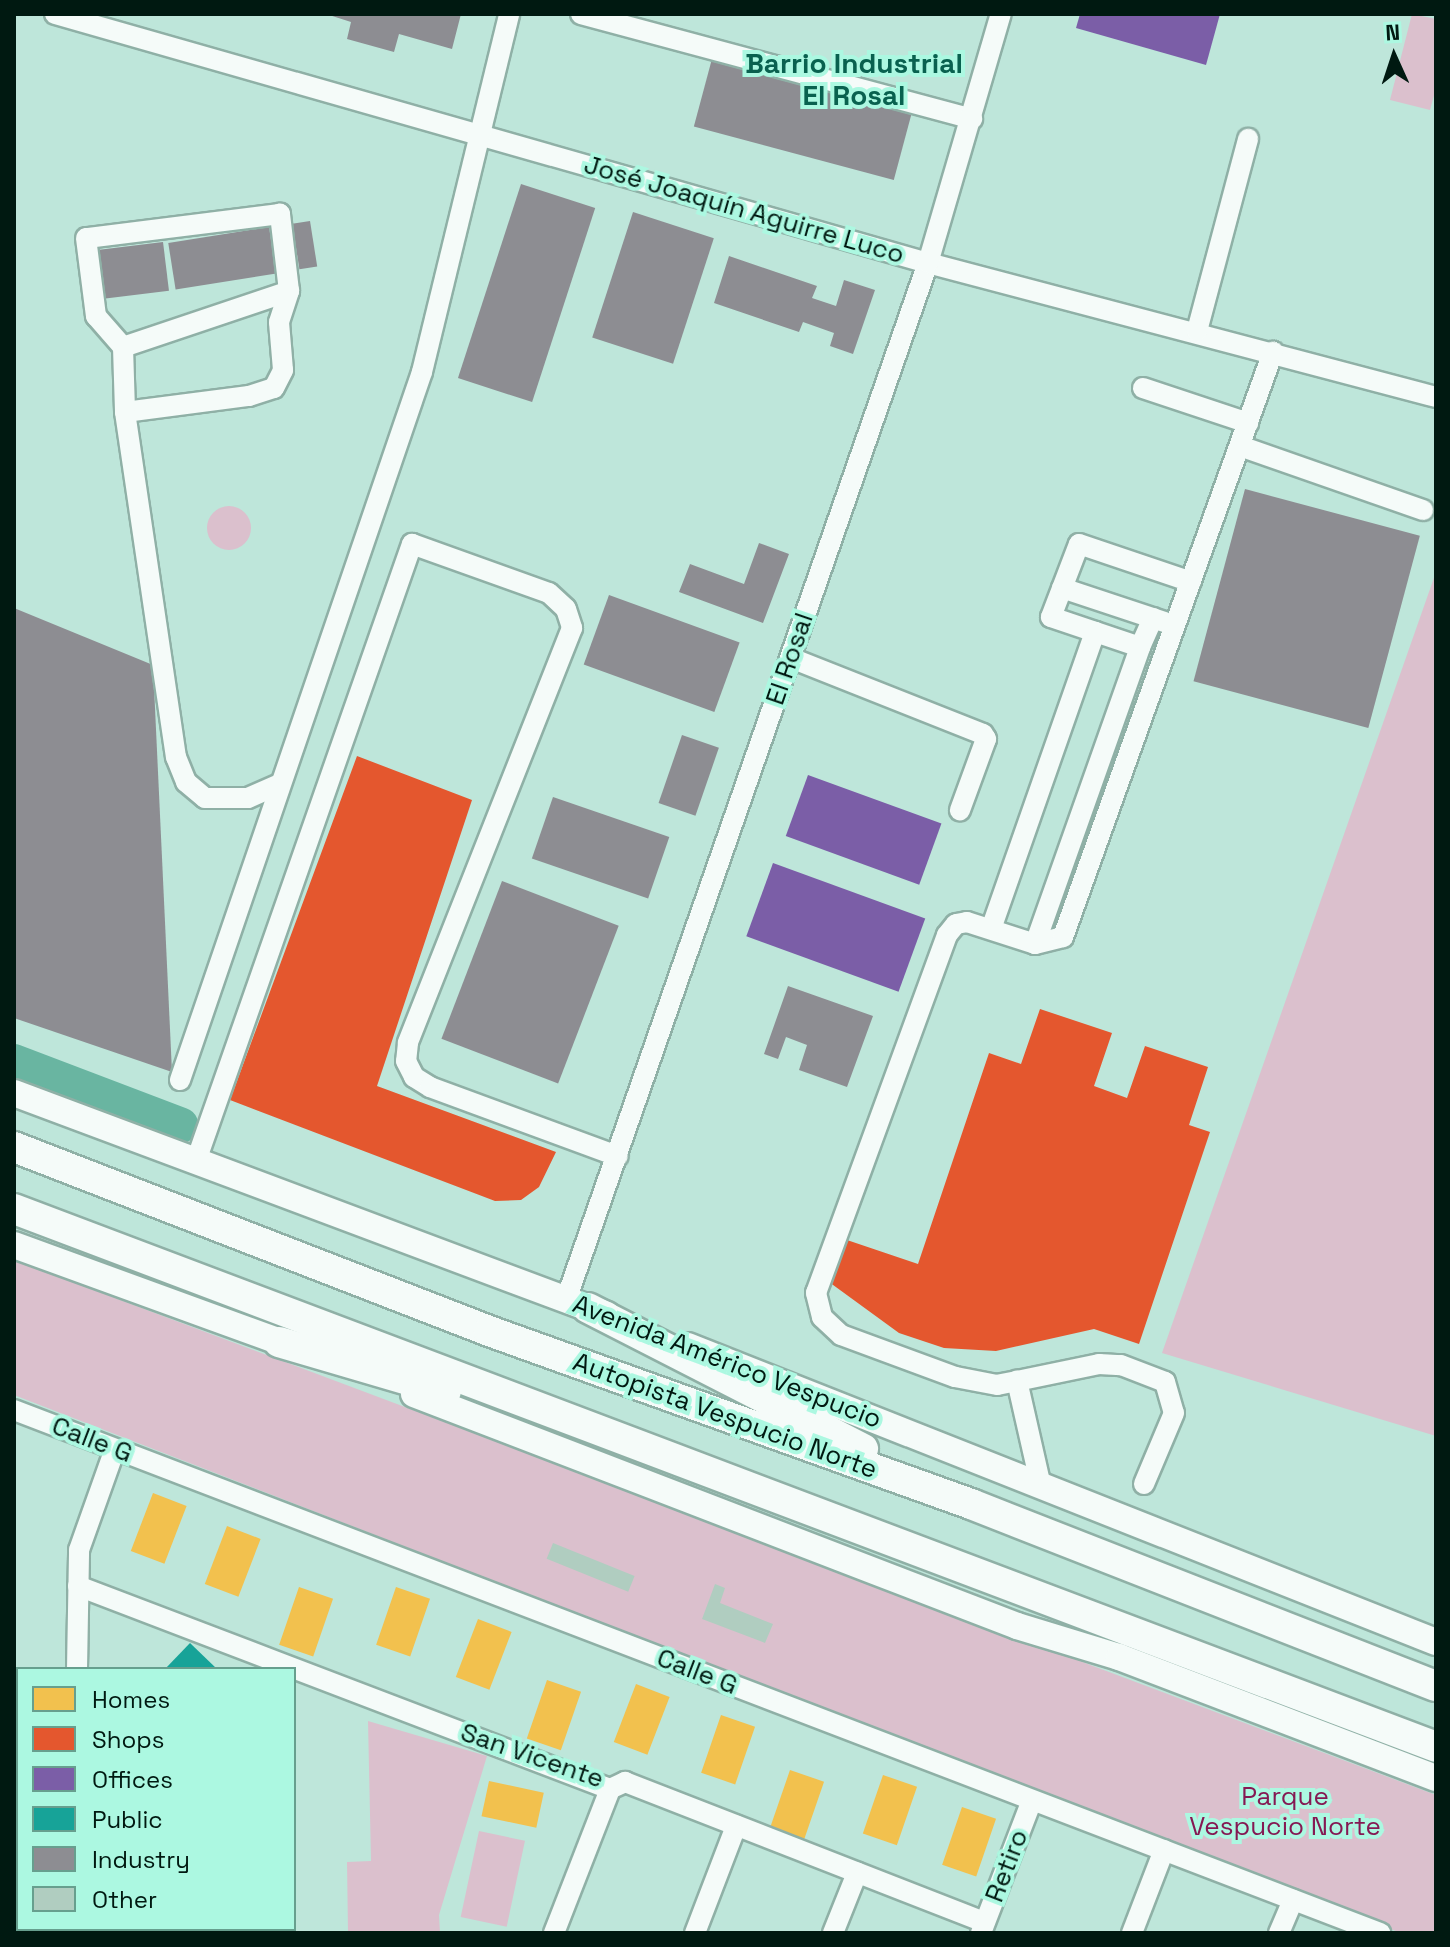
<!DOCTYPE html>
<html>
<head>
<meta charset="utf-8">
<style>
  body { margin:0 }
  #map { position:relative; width:1450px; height:1947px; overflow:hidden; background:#bee6da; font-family:"Space Grotesk",sans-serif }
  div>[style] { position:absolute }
  .green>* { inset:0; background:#dbc0cd; transform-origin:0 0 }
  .round { border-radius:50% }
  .homes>* { inset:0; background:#f2c14e; transform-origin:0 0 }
  .shops>* { inset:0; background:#e4572e }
  .offices>* { inset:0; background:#7b5ea7; transform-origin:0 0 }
  .public>* { inset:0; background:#17a398 }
  .industry>* { inset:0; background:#8d8d92; transform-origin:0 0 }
  .river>* { height:36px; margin:-18px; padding:0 18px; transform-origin:18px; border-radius:18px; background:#69b5a1 }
  .building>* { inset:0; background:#b0cdc0; transform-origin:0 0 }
  .roads { filter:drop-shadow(2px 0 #8fb0a6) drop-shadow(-2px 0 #8fb0a6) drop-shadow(0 2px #8fb0a6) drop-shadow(0 -2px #8fb0a6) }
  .minor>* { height:20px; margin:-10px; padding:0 10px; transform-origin:10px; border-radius:10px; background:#f5fbf9 }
  .major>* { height:26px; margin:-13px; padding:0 13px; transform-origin:13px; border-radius:13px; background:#f5fbf9 }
  .highway>* { height:30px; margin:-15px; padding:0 15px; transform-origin:15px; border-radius:15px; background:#f5fbf9 }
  span { translate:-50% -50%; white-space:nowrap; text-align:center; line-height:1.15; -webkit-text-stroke:8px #acf8e1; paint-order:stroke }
  .street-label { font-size:26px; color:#001911 }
  .park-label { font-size:26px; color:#851953 }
  .neighbourhood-label { font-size:28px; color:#09614f; font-weight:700 }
  .frame { position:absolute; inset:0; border:16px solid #001911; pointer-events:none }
  .legend { position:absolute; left:16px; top:1667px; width:280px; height:264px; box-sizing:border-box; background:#acf8e1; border:2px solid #679f8e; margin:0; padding:10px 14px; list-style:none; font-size:24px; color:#001911 }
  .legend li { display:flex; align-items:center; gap:16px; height:40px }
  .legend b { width:40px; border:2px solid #679f8e }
  .north { position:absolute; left:1354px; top:16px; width:80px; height:80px; -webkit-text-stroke:6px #acf8e1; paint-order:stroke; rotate:357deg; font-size:22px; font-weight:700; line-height:32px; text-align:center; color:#001911 }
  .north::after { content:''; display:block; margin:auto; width:28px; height:36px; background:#001911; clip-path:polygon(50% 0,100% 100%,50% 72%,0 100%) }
</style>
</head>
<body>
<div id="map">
  <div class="green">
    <i style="clip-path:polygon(1412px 14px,1436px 19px,1436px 88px,1430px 110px,1390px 100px)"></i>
    <i class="round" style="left:207px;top:506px;width:44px;height:44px"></i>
    <i style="clip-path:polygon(1436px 572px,1436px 1436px,1162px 1353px)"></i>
    <i style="clip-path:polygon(14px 1260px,1436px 1795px,1436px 1933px,1401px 1933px,14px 1395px)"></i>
    <i style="clip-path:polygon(368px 1721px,487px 1756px,439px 1915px,440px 1933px,348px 1933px,347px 1862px,371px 1861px)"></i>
    <i style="left:479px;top:1831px;width:47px;height:88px;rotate:12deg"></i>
  </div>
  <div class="homes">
    <i style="left:153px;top:1493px;width:36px;height:62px;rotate:21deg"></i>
    <i style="left:227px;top:1526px;width:36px;height:62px;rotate:21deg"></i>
    <i style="left:299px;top:1587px;width:36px;height:61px;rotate:19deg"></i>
    <i style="left:396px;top:1587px;width:36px;height:61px;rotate:19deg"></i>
    <i style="left:478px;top:1619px;width:36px;height:62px;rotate:21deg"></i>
    <i style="left:547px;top:1680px;width:36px;height:62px;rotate:19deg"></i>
    <i style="left:636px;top:1684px;width:36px;height:62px;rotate:21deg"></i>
    <i style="left:721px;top:1715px;width:36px;height:61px;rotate:19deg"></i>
    <i style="left:790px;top:1770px;width:36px;height:62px;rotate:19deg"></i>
    <i style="left:883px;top:1775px;width:36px;height:62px;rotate:19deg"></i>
    <i style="left:489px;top:1781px;width:56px;height:36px;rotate:12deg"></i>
    <i style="left:962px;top:1807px;width:36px;height:61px;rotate:19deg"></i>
  </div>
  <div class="shops">
    <i style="clip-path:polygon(357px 756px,472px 800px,377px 1086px,556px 1152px,539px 1187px,521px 1200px,495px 1201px,230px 1100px)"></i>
    <i style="clip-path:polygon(1040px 1009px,1112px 1033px,1094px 1086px,1127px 1098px,1145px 1046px,1208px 1067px,1189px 1125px,1210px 1132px,1139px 1344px,1094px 1329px,996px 1351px,944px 1348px,899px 1333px,829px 1282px,844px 1239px,918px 1264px,989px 1053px,1021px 1064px)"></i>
  </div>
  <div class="offices">
    <i style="clip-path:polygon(1080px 14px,1220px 14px,1206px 65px,1076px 28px)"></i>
    <i style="left:808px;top:775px;width:142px;height:65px;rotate:20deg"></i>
    <i style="left:773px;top:863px;width:162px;height:78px;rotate:20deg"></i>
  </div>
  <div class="public">
    <i style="clip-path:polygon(190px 1643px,217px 1669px,165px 1669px)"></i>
  </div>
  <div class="industry">
    <i style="clip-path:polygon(326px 14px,461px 14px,452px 49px,399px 34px,394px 52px,347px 39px,351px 22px)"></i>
    <i style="left:713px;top:55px;width:207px;height:74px;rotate:15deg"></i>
    <i style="left:521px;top:184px;width:78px;height:204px;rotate:18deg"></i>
    <i style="left:633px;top:212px;width:85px;height:132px;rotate:18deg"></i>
    <i style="left:310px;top:221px;width:46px;height:18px;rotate:81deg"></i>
    <i style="left:269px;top:227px;width:47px;height:102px;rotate:81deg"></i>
    <i style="left:163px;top:242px;width:49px;height:70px;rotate:83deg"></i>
    <i style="clip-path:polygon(729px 256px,817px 286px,812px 298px,836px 306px,844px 280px,875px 290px,853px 354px,830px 346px,834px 333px,803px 322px,799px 332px,714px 303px)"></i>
    <i style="left:1245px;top:489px;width:181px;height:199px;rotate:15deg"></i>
    <i style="clip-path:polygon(759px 543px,789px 554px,763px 623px,679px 592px,690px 564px,744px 584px)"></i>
    <i style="left:609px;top:595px;width:139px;height:74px;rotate:20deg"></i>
    <i style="clip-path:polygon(14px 608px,153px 665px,172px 1072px,14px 1018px)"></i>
    <i style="left:682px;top:735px;width:39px;height:72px;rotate:19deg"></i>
    <i style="left:553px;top:797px;width:123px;height:65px;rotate:19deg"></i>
    <i style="left:502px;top:881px;width:125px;height:169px;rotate:21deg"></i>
    <i style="clip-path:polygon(788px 986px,873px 1016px,847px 1087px,799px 1070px,807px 1045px,786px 1037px,778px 1059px,764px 1054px)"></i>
  </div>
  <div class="river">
    <i style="left:14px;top:1062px;width:178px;rotate:20.8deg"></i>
  </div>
  <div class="building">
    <i style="left:553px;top:1543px;width:88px;height:17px;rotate:22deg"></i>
    <i style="clip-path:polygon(715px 1584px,725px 1588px,720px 1603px,773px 1624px,765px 1643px,702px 1619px)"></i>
  </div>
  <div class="roads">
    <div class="minor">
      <i style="left:55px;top:14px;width:908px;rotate:15.92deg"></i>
      <i style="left:928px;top:263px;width:525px;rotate:14.78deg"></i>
      <i style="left:581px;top:14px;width:405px;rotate:15deg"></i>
      <i style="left:1197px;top:331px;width:199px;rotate:-75.1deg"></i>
      <i style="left:123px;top:347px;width:175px;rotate:-18.6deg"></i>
      <i style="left:1143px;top:388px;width:111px;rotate:18.4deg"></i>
      <i style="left:125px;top:412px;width:125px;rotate:-7.4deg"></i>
      <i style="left:249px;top:396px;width:26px;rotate:-18deg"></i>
      <i style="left:274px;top:388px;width:20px;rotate:-63deg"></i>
      <i style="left:283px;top:370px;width:48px;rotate:-94.8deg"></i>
      <i style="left:279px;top:322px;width:33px;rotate:-72deg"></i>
      <i style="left:289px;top:291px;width:78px;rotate:-96.7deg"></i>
      <i style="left:280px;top:214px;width:195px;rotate:172.9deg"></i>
      <i style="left:86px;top:238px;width:79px;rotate:82.7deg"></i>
      <i style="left:96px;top:316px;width:41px;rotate:48.9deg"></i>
      <i style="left:123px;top:347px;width:65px;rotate:88.2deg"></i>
      <i style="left:125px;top:412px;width:349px;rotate:81.6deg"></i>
      <i style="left:176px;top:757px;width:27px;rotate:68deg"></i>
      <i style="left:186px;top:782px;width:25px;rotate:40deg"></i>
      <i style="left:205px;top:798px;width:43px"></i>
      <i style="left:248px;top:798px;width:35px;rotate:-24deg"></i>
      <i style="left:1240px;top:446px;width:194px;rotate:19.3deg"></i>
      <i style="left:1062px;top:588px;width:108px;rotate:18.3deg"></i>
      <i style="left:1153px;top:618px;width:32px;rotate:114deg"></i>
      <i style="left:1140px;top:647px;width:94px;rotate:-161.4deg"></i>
      <i style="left:1051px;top:617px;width:78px;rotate:-69deg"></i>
      <i style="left:1079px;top:544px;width:118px;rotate:18.7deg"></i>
      <i style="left:791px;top:658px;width:206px;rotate:21.6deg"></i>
      <i style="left:983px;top:734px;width:6px;rotate:59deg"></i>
      <i style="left:986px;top:739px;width:76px;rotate:110.1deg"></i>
      <i style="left:991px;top:929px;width:315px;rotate:-70.7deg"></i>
      <i style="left:1035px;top:944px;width:315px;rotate:-70.5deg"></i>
      <i style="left:180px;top:1080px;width:748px;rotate:-71.13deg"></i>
      <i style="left:422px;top:372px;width:368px;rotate:-76.3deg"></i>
      <i style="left:196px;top:1161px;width:654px;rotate:-70.71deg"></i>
      <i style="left:412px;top:544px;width:145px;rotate:19.7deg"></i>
      <i style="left:549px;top:593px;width:23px;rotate:43deg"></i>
      <i style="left:566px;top:609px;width:20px;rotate:72deg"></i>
      <i style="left:572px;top:628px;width:446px;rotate:111.6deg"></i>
      <i style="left:408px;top:1043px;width:18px;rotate:96deg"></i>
      <i style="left:406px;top:1061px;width:18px;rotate:63deg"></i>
      <i style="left:414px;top:1077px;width:19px;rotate:32deg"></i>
      <i style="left:430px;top:1087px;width:200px;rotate:20.2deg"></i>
      <i style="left:566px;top:1300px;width:1098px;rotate:-70.76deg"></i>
      <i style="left:928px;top:263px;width:259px;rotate:-73.7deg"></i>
      <i style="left:1017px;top:1381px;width:84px;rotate:-11.7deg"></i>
      <i style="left:1099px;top:1364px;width:22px;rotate:3deg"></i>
      <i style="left:1121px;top:1365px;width:47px;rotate:21.1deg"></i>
      <i style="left:1165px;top:1382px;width:32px;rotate:74deg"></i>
      <i style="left:1174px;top:1413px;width:77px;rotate:112.9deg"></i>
      <i style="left:14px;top:1410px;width:1463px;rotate:20.95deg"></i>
      <i style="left:1040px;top:1482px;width:104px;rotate:-102.8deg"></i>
      <i style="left:1017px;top:1381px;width:20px;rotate:169deg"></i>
      <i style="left:997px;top:1385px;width:43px;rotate:-169.2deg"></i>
      <i style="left:955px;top:1377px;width:121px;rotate:-159.8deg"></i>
      <i style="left:841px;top:1335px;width:26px;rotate:-137deg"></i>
      <i style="left:822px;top:1317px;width:25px;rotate:-104deg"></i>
      <i style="left:816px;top:1293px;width:381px;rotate:-69.9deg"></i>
      <i style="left:947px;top:935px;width:14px;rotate:-51deg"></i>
      <i style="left:956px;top:924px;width:11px;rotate:-10deg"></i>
      <i style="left:967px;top:922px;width:71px;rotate:17.9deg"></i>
      <i style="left:1035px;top:944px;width:29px;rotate:-14deg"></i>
      <i style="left:1063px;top:937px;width:622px;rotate:-70.25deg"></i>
      <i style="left:78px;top:1586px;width:569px;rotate:20.89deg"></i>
      <i style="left:77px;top:1669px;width:119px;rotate:-89deg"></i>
      <i style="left:79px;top:1550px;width:107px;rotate:-70.4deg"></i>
      <i style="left:14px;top:1712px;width:4px"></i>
      <i style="left:610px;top:1789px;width:17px;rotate:-25deg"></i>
      <i style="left:625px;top:1782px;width:386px;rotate:21.3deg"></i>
      <i style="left:73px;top:1933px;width:4px;rotate:-90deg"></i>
      <i style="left:554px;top:1933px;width:155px;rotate:-68.7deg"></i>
      <i style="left:695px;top:1933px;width:115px;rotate:-69deg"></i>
      <i style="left:833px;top:1933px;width:65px;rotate:-68.2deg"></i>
      <i style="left:981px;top:1933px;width:142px;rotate:-69deg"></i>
      <i style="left:1132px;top:1933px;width:89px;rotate:-68.9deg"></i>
      <i style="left:1279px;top:1933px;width:36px;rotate:-67deg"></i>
    </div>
    <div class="major">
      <i style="left:14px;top:1093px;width:633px;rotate:20.52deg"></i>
      <i style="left:14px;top:1245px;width:303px;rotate:20deg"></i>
      <i style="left:688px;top:1346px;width:804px;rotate:21.59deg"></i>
      <i style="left:414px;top:1394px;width:646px;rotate:21.04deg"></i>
      <i style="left:1017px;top:1626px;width:107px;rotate:16.9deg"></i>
      <i style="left:1119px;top:1657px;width:339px;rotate:20.9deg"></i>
    </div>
    <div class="highway">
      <i style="left:14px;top:1147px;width:509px;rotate:21.17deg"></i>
      <i style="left:489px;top:1331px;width:512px;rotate:19.74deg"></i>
      <i style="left:971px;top:1504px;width:499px;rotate:21.4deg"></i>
      <i style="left:14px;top:1209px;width:1520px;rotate:20.72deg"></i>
      <i style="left:588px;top:1308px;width:309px;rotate:27.1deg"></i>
      <i style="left:279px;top:1342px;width:174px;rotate:16.4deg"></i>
    </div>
  </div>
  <div class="street-label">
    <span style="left:744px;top:210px;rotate:16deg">José Joaquín Aguirre Luco</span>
    <span style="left:790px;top:659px;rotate:-71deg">El Rosal</span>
    <span style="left:727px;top:1362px;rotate:21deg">Avenida Américo Vespucio</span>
    <span style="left:725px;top:1416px;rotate:20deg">Autopista Vespucio Norte</span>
    <span style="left:92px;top:1440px;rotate:21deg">Calle G</span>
    <span style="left:697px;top:1672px;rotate:21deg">Calle G</span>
    <span style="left:532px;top:1756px;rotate:19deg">San Vicente</span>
    <span style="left:1007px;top:1866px;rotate:-69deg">Retiro</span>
  </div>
  <div class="park-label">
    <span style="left:1285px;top:1812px">Parque<br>Vespucio Norte</span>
  </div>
  <div class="neighbourhood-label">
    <span style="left:854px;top:79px">Barrio Industrial<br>El Rosal</span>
  </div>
  <div class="frame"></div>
  <ul class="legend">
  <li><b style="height:22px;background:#f2c14e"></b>Homes</li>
  <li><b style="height:22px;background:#e4572e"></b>Shops</li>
  <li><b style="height:22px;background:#7b5ea7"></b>Offices</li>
  <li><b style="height:22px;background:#17a398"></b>Public</li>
  <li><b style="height:22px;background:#8d8d92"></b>Industry</li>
  <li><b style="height:22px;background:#b0cdc0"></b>Other</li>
  </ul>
  <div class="north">N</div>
</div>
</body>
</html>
